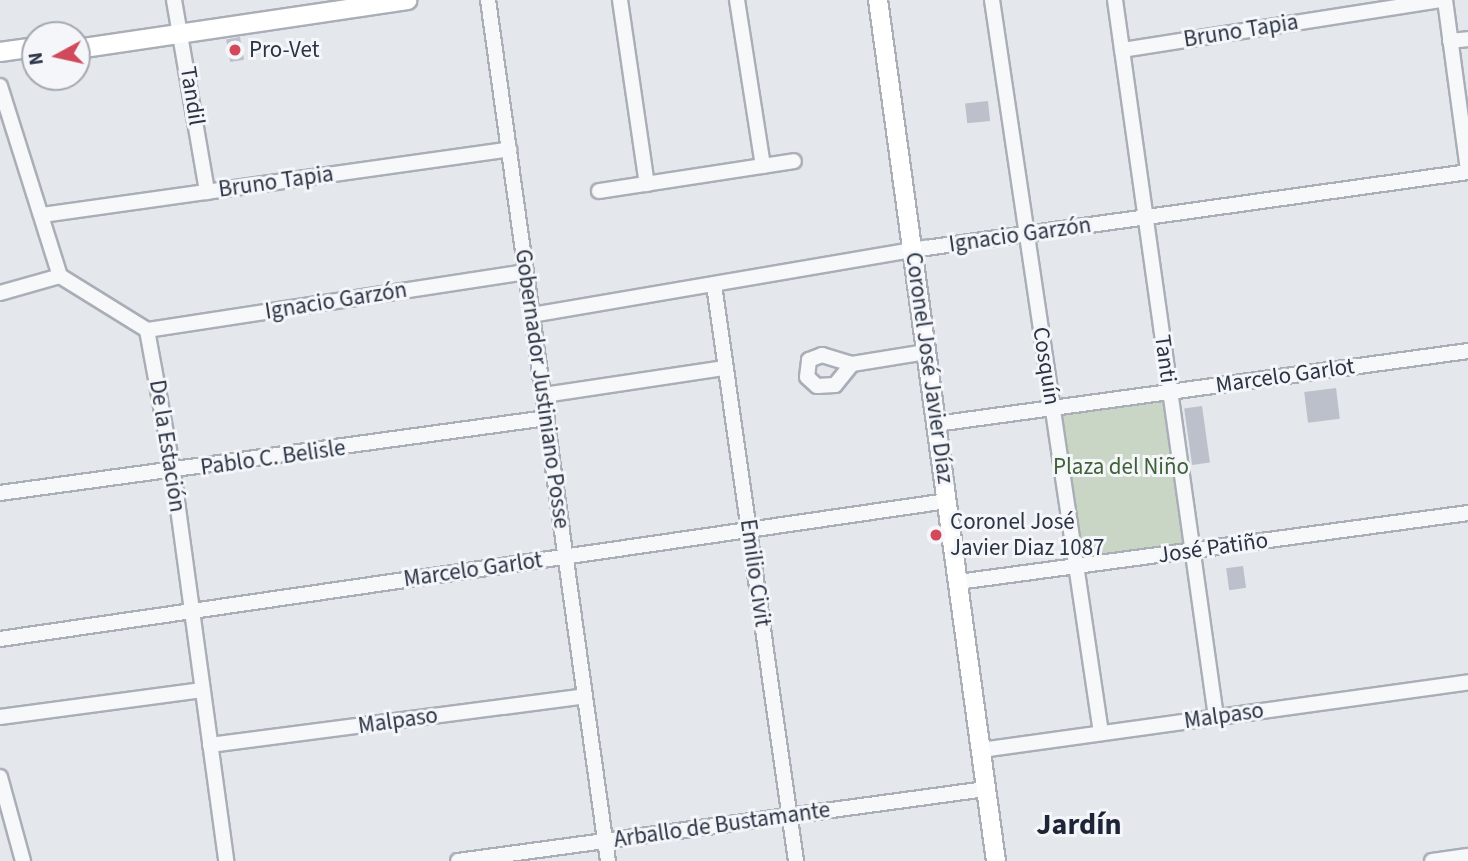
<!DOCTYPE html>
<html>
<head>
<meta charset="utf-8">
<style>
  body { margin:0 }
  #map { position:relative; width:1468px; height:861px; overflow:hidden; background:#e4e7ec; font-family:"Source Sans 3",sans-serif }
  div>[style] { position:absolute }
  .green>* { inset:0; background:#c9d6c5; transform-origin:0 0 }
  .building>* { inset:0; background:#bbc0ca; transform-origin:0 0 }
  .roads { filter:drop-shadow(2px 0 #a9aeb7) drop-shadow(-2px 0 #a9aeb7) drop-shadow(0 2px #a9aeb7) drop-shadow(0 -2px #a9aeb7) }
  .minor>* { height:14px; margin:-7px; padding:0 7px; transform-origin:7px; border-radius:7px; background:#f7f8fa }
  .major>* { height:18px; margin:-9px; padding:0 9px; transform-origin:9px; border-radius:9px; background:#fff }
  .dots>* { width:19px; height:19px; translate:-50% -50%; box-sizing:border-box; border:4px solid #f4f6f9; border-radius:50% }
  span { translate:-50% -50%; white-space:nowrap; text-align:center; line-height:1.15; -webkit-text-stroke:6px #f4f6f9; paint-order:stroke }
  .street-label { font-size:23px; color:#2b3445 }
  .poi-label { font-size:23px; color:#2b3445 }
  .left { translate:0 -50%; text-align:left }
  .park-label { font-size:23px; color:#3f6138 }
  .district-label { font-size:30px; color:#1d2536; font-weight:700 }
  .north { position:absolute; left:21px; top:21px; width:70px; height:70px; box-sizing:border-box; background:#f4f6f9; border:2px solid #a4a8b1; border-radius:50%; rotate:262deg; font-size:19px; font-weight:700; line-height:28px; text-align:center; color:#2b3445 }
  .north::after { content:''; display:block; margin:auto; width:24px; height:32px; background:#d1495b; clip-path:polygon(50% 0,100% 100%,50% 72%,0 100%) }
</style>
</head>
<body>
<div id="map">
  <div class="green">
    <i style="left:1170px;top:392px;width:161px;height:118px;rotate:82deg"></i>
  </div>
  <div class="building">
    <i style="left:240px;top:37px;width:23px;height:14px;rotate:80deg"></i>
    <i style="left:988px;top:101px;width:20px;height:23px;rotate:84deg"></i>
    <i style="left:1336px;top:388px;width:31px;height:32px;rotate:83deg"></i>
    <i style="left:1202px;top:406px;width:57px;height:18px;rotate:82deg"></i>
    <i style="left:1243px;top:566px;width:22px;height:17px;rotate:82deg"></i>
  </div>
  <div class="roads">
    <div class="minor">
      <i style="left:174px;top:0;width:195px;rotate:80.2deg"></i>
      <i style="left:488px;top:0;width:869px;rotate:82.07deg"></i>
      <i style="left:620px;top:0;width:186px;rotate:81.7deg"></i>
      <i style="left:737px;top:0;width:168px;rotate:81.1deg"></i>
      <i style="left:992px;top:0;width:741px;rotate:81.54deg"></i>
      <i style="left:1115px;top:0;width:724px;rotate:81.98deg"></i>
      <i style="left:1445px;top:0;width:173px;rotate:82.3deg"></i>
      <i style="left:1450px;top:41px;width:18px;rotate:-6deg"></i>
      <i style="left:1122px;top:50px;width:325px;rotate:-8.9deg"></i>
      <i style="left:0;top:86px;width:199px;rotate:72.5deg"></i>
      <i style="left:60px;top:276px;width:102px;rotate:31.8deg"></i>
      <i style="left:147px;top:330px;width:144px;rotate:79.6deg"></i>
      <i style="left:173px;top:472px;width:393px;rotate:82.2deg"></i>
      <i style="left:599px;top:191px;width:197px;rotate:-8.7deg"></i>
      <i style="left:42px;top:215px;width:472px;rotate:-8deg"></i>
      <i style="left:714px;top:285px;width:582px;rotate:81.9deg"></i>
      <i style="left:0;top:293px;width:62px;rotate:-15.8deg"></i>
      <i style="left:532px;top:315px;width:400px;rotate:-9.7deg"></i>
      <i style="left:926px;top:248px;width:547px;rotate:-7.98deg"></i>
      <i style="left:147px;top:330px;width:383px;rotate:-8.7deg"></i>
      <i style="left:852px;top:364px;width:27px;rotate:129deg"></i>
      <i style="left:835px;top:385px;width:18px;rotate:177deg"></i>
      <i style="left:817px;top:386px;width:13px;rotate:-138deg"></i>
      <i style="left:807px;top:377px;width:17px;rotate:-83deg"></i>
      <i style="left:809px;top:360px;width:14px;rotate:-21deg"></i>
      <i style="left:822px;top:355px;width:31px;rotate:17deg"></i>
      <i style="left:852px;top:364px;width:75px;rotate:-9.2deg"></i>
      <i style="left:544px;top:395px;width:183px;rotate:-8.5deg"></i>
      <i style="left:936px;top:424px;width:537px;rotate:-7.81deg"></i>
      <i style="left:0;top:493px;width:552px;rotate:-7.81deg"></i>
      <i style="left:958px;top:582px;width:515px;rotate:-7.7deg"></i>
      <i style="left:0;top:639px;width:957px;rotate:-8.29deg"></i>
      <i style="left:0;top:717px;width:204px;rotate:-7.6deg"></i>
      <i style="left:210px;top:745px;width:378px;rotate:-7.4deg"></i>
      <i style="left:981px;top:750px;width:492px;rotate:-7.9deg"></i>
      <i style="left:0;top:777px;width:87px;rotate:74.7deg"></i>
      <i style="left:458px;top:861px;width:533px;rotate:-7.77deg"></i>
      <i style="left:1432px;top:861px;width:36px;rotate:-8deg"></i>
    </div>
    <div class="major">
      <i style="left:878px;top:0;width:869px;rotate:82.2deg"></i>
      <i style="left:77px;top:49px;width:334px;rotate:-8.4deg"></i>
      <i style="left:0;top:52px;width:35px;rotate:-8deg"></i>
    </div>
  </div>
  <div class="dots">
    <i style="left:235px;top:50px;background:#d1495b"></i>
    <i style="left:936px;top:535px;background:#d1495b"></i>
  </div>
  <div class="street-label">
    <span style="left:1241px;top:31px;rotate:-9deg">Bruno Tapia</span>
    <span style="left:192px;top:96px;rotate:81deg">Tandil</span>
    <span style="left:276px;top:182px;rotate:-8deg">Bruno Tapia</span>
    <span style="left:1020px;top:235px;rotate:-8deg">Ignacio Garzón</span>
    <span style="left:336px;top:301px;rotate:-9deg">Ignacio Garzón</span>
    <span style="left:1165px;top:359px;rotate:82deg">Tanti</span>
    <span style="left:1046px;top:366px;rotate:81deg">Cosquín</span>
    <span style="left:929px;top:368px;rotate:82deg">Coronel José Javier Díaz</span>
    <span style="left:1285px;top:376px;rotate:-8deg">Marcelo Garlot</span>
    <span style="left:542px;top:389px;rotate:82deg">Gobernador Justiniano Posse</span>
    <span style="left:167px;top:446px;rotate:81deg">De la Estación</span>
    <span style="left:273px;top:458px;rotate:-8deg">Pablo C. Belisle</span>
    <span style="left:1213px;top:548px;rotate:-8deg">José Patiño</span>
    <span style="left:473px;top:570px;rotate:-8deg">Marcelo Garlot</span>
    <span style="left:755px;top:573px;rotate:82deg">Emilio Civit</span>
    <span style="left:1224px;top:716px;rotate:-8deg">Malpaso</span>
    <span style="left:398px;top:721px;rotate:-8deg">Malpaso</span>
    <span style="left:722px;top:825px;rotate:-8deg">Arballo de Bustamante</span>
  </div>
  <div class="poi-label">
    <span class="left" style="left:249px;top:50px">Pro-Vet</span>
    <span class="left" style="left:950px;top:535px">Coronel José<br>Javier Diaz 1087</span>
  </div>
  <div class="park-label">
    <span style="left:1121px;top:467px">Plaza del Niño</span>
  </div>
  <div class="district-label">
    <span style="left:1079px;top:825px">Jardín</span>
  </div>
  <div class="north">N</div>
</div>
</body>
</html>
